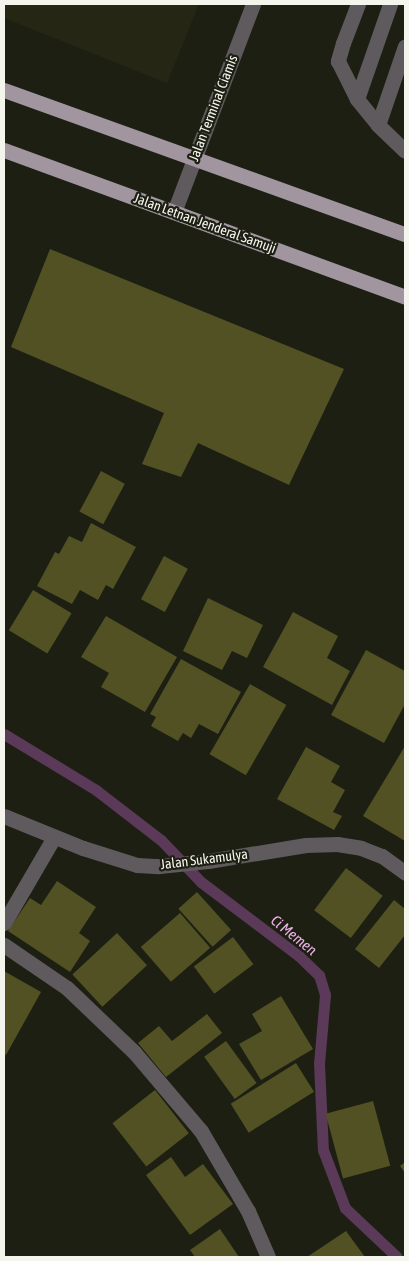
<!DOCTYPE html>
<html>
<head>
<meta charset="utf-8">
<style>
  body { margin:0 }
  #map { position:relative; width:409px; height:1261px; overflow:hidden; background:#1e1f13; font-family:"Asap Condensed",sans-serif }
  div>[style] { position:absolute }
  .built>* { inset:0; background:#262614 }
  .stream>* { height:11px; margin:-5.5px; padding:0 5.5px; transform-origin:5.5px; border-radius:5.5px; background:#5b3958 }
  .building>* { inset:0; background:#515123; transform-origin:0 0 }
  .minor>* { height:15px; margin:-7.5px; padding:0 7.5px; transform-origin:7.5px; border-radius:7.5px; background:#5f5a5e }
  .major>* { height:15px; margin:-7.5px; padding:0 7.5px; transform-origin:7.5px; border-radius:7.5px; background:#a196a0 }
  span { translate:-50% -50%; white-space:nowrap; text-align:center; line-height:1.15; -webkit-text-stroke:4.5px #1e1f13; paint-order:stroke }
  .street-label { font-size:14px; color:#f4f5ed }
  .water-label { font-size:15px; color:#edb3e8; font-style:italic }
  .frame { position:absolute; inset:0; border:5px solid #f4f5ed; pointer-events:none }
</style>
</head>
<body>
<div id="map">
  <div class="built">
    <i style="clip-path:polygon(4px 4px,199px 4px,167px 83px,4px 18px)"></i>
  </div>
  <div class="stream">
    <i style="left:4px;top:734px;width:108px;rotate:31.3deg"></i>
    <i style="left:96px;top:790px;width:82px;rotate:37.6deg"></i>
    <i style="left:161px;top:840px;width:58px;rotate:46.4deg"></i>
    <i style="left:201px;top:882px;width:123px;rotate:37.1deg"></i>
    <i style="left:299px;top:956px;width:28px;rotate:44deg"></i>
    <i style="left:319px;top:975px;width:21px;rotate:73deg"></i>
    <i style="left:325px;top:995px;width:68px;rotate:95deg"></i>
    <i style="left:319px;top:1063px;width:87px;rotate:87.4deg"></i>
    <i style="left:323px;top:1150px;width:62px;rotate:69.2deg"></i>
    <i style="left:345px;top:1208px;width:71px;rotate:43.3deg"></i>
  </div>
  <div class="building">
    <i style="clip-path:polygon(50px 249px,344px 369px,289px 485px,198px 443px,181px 477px,142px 464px,164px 413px,11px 347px)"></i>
    <i style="left:101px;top:471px;width:27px;height:46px;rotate:28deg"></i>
    <i style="clip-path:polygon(91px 523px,136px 547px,113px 589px,106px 585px,98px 600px,80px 590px,72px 604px,37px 586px,55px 552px,59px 554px,69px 536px,82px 542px)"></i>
    <i style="left:164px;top:556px;width:27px;height:49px;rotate:28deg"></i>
    <i style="left:33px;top:590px;width:45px;height:47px;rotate:31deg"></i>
    <i style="clip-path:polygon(208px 598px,263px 625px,247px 658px,232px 651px,222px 670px,183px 651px)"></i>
    <i style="clip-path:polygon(293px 612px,338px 636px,327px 658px,350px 671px,332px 705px,263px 667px)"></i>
    <i style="clip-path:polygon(106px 616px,177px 657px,145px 712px,101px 687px,109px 673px,81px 657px)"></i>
    <i style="clip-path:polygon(366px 650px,405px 671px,405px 704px,384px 743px,331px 715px)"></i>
    <i style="clip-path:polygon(181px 659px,241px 692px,218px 734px,199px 724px,191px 738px,183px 733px,178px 741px,151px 726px,156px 717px,150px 714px)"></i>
    <i style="left:250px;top:684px;width:42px;height:81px;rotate:30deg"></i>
    <i style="clip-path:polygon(405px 746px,405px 841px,363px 816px)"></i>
    <i style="clip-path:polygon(306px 747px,340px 766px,331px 782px,345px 790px,333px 812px,342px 816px,334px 830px,277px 799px)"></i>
    <i style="left:346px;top:868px;width:46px;height:53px;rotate:37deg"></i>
    <i style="clip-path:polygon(57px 881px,96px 907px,79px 933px,90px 941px,70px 972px,8px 931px,30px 898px,41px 905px)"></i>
    <i style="left:197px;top:892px;width:51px;height:25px;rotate:48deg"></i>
    <i style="clip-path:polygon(394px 900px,405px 909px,405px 935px,379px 968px,355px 949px)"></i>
    <i style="left:180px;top:913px;width:46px;height:52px;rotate:49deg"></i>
    <i style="left:117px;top:933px;width:44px;height:61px;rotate:47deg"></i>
    <i style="left:233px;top:937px;width:34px;height:49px;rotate:53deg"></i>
    <i style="clip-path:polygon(4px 971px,41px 992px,6px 1055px,4px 1054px)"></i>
    <i style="clip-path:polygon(281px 996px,313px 1049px,261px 1080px,239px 1044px,262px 1031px,252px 1014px)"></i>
    <i style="clip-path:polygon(207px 1014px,222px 1033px,166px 1077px,138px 1043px,159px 1026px,172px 1041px)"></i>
    <i style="left:226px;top:1041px;width:52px;height:27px;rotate:54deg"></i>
    <i style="left:296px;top:1063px;width:34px;height:77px;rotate:58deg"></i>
    <i style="left:155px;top:1090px;width:55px;height:54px;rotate:52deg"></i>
    <i style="left:373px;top:1101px;width:67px;height:49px;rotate:75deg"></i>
    <i style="clip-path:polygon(171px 1157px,185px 1177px,203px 1164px,233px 1204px,190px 1235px,146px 1175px)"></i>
    <i style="clip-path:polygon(405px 1162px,405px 1173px,400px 1166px)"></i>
    <i style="clip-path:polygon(220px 1229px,239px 1257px,195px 1257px,190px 1250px)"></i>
    <i style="clip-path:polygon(346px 1231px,365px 1257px,307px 1257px)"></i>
  </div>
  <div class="minor">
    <i style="left:358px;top:4px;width:42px;rotate:111deg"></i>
    <i style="left:343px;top:43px;width:19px;rotate:106deg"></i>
    <i style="left:338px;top:61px;width:42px;rotate:63.4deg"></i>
    <i style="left:357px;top:99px;width:33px;rotate:51deg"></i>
    <i style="left:378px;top:125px;width:37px;rotate:44deg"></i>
    <i style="left:357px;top:99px;width:101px;rotate:-70.8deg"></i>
    <i style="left:378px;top:125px;width:83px;rotate:-71.1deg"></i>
    <i style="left:174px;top:212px;width:222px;rotate:-69.2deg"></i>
    <i style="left:4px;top:816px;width:85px;rotate:22.1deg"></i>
    <i style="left:83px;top:848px;width:57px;rotate:17.5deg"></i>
    <i style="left:137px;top:865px;width:22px;rotate:3deg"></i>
    <i style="left:159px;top:866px;width:49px;rotate:-5.8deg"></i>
    <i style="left:208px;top:861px;width:99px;rotate:-9.3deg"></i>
    <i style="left:306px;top:845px;width:31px;rotate:-2deg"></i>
    <i style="left:337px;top:844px;width:24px;rotate:9deg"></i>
    <i style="left:361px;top:848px;width:22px;rotate:21deg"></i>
    <i style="left:382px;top:856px;width:29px;rotate:36deg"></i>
    <i style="left:4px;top:923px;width:99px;rotate:-59.8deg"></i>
    <i style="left:4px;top:945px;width:76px;rotate:34.3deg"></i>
    <i style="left:67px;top:988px;width:93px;rotate:43.7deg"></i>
    <i style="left:134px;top:1052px;width:104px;rotate:49.7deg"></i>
    <i style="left:201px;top:1131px;width:93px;rotate:59.6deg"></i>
    <i style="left:248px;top:1211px;width:50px;rotate:66.5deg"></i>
  </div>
  <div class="major">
    <i style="left:4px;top:90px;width:426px;rotate:19.8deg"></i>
    <i style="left:4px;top:150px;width:427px;rotate:20.1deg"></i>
  </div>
  <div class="street-label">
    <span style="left:213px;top:108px;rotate:-69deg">Jalan Terminal Ciamis</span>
    <span style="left:205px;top:223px;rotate:20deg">Jalan Letnan Jenderal Samuji</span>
    <span style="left:204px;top:859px;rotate:-7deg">Jalan Sukamulya</span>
  </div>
  <div class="water-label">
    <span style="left:294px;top:935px;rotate:39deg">Ci Memen</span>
  </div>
  <div class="frame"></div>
</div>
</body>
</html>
